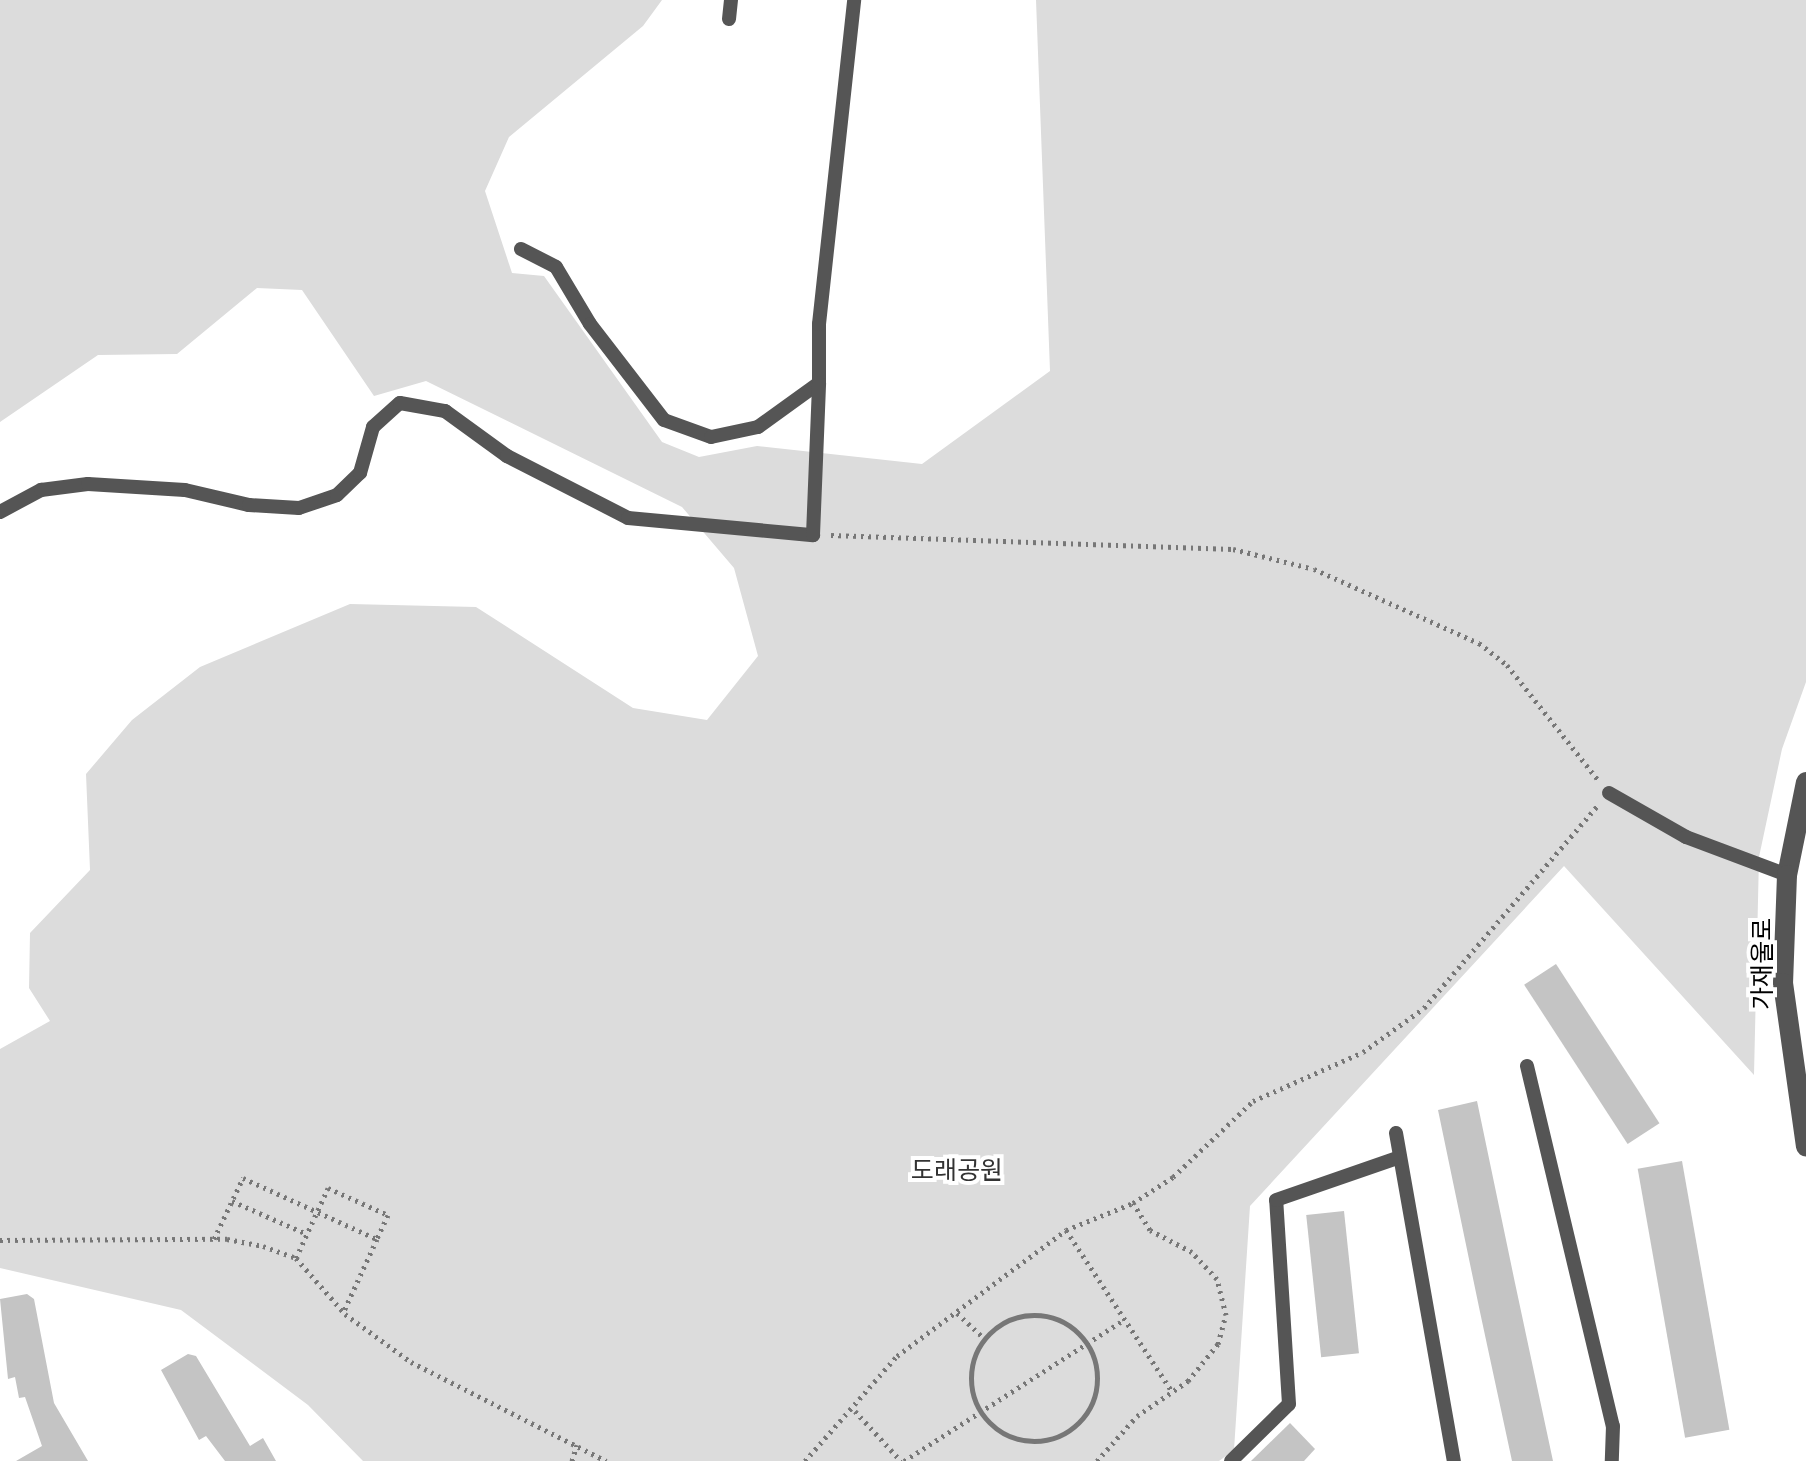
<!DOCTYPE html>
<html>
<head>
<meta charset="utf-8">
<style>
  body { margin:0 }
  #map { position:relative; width:1806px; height:1461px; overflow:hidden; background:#fff; font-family:Barlow,"Noto Sans KR",sans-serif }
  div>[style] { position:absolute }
  .green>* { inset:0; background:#dcdcdc }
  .building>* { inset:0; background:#c4c4c4; transform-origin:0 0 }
  .path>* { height:5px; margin-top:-2.5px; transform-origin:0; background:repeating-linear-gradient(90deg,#777 0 2.5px,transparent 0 7.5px) }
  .path>.ring { margin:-2.5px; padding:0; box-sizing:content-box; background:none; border:5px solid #777; border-radius:50% }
  .service>* { height:14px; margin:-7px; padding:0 7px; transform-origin:7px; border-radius:7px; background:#555 }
  .minor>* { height:20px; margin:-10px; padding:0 10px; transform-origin:10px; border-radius:10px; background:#555 }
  span { translate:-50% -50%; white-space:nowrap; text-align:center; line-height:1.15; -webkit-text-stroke:8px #fff; paint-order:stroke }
  .street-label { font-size:25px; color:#000 }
  .park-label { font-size:25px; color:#333 }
</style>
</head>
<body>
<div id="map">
  <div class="green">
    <i style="clip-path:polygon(0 0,662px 0,643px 26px,509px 137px,485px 191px,512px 273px,544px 276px,662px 442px,699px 457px,757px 446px,922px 464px,1050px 371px,1036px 0,1806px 0,1806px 682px,1782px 749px,1759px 857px,1754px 1075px,1564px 866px,1250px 1206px,1234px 1450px,1219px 1461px,363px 1461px,308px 1405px,181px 1310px,0 1268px,0 1049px,50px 1021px,29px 988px,30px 933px,90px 870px,86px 774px,132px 720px,200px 667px,350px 604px,476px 607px,633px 708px,707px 720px,758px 656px,734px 568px,682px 507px,426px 381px,374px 396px,302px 290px,257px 288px,177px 354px,98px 355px,0 422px)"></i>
  </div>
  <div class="building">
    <i style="left:1556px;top:964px;width:190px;height:38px;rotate:57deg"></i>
    <i style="clip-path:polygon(1477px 1101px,1515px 1283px,1553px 1461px,1512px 1461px,1480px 1312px,1438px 1110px)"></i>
    <i style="left:1682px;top:1161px;width:273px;height:45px;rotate:80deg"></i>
    <i style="left:1344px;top:1211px;width:143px;height:38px;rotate:84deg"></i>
    <i style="clip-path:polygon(27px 1294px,34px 1299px,54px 1403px,88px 1461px,16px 1461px,42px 1446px,25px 1397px,19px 1398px,15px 1377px,8px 1379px,0 1299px)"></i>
    <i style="clip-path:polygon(188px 1354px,196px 1356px,250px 1446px,263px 1438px,276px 1461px,225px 1461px,206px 1436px,199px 1440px,161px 1370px)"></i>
    <i style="clip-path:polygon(1290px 1423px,1315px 1449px,1304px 1461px,1251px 1461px)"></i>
  </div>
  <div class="path">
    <i style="left:831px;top:535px;width:402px;rotate:2deg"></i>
    <i style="left:1233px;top:549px;width:83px;rotate:13.9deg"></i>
    <i style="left:1314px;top:569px;width:181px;rotate:24.2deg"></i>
    <i style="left:1479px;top:643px;width:36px;rotate:38deg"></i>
    <i style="left:1507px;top:665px;width:147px;rotate:51.6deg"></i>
    <i style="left:232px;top:1201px;width:82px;rotate:23.7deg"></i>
    <i style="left:1066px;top:1230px;width:191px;rotate:56.7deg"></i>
    <i style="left:214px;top:1239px;width:68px;rotate:-64.6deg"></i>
    <i style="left:243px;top:1178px;width:147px;rotate:24.5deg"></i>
    <i style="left:377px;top:1239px;width:81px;rotate:114.7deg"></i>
    <i style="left:0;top:1240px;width:227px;rotate:-0.3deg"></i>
    <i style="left:227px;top:1239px;width:37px;rotate:11deg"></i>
    <i style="left:263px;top:1246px;width:35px;rotate:20deg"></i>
    <i style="left:296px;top:1258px;width:74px;rotate:48.8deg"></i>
    <i style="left:345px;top:1314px;width:82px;rotate:36deg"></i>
    <i style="left:411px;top:1362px;width:219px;rotate:26.9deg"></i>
    <i style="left:296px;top:1258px;width:77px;rotate:-65.4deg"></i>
    <i style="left:328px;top:1188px;width:66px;rotate:24.2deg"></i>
    <i style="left:388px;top:1215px;width:26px;rotate:115deg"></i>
    <i style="left:957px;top:1313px;width:37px;rotate:43deg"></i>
    <i class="ring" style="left:971px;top:1315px;width:121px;height:121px"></i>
    <i style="left:855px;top:1411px;width:68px;rotate:47.4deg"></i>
    <i style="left:572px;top:1461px;width:17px;rotate:-73deg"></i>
    <i style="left:805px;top:1461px;width:140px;rotate:-48.8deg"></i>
    <i style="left:897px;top:1356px;width:211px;rotate:-36.7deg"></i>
    <i style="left:1066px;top:1230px;width:72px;rotate:-21.9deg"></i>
    <i style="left:1133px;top:1203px;width:48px;rotate:-33deg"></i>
    <i style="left:1173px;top:1177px;width:110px;rotate:-43.5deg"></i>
    <i style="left:1253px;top:1101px;width:120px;rotate:-24deg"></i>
    <i style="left:1363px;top:1052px;width:75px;rotate:-35.8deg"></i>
    <i style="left:1424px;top:1008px;width:269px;rotate:-49.4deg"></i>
    <i style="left:904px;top:1461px;width:261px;rotate:-32.7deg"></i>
    <i style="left:1097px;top:1461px;width:60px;rotate:-48.4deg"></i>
    <i style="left:1137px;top:1416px;width:62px;rotate:-34.5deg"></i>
    <i style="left:1188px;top:1381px;width:48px;rotate:-51deg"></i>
    <i style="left:1218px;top:1344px;width:30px;rotate:-75deg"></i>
    <i style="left:1226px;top:1315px;width:37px;rotate:-104deg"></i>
    <i style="left:1217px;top:1279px;width:37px;rotate:-133deg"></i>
    <i style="left:1192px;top:1252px;width:47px;rotate:-152.4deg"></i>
    <i style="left:1150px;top:1230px;width:32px;rotate:-122deg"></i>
  </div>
  <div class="service">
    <i style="left:729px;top:19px;width:19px;rotate:-84deg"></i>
    <i style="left:521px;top:249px;width:39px;rotate:27deg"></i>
    <i style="left:556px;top:267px;width:66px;rotate:59.2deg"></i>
    <i style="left:590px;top:324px;width:121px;rotate:52.4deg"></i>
    <i style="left:664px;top:420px;width:50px;rotate:19.9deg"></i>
    <i style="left:711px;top:437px;width:48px;rotate:-12deg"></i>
    <i style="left:758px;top:427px;width:75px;rotate:-35.8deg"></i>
    <i style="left:819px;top:383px;width:59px;rotate:-90deg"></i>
    <i style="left:819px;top:324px;width:326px;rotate:-83.8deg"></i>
    <i style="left:0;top:512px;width:47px;rotate:-28.2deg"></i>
    <i style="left:41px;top:490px;width:47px;rotate:-7.3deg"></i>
    <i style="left:88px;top:484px;width:97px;rotate:3.5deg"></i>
    <i style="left:185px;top:490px;width:66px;rotate:13.2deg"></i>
    <i style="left:249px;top:505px;width:50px;rotate:3.4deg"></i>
    <i style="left:299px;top:508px;width:40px;rotate:-18.9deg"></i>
    <i style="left:337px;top:495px;width:32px;rotate:-44deg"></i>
    <i style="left:360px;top:473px;width:48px;rotate:-74.2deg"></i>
    <i style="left:373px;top:427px;width:36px;rotate:-42deg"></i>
    <i style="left:400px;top:403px;width:46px;rotate:10.1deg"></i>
    <i style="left:445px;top:411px;width:77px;rotate:36deg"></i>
    <i style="left:507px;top:456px;width:136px;rotate:27.1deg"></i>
    <i style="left:628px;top:518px;width:186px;rotate:5.3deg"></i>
    <i style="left:813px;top:535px;width:152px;rotate:-87.7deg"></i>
    <i style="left:1609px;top:793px;width:89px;rotate:29.7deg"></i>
    <i style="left:1686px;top:837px;width:108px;rotate:20.6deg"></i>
    <i style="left:1527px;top:1066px;width:370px;rotate:76.6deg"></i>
    <i style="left:1613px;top:1426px;width:35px;rotate:92deg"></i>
    <i style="left:1396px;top:1133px;width:333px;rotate:80deg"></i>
    <i style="left:1231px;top:1461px;width:81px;rotate:-44.5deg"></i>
    <i style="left:1289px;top:1404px;width:204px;rotate:-93.6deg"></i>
    <i style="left:1276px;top:1200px;width:131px;rotate:-19.1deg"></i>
  </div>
  <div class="minor">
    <i style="left:1806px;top:782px;width:95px;rotate:101.5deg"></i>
    <i style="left:1787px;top:875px;width:108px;rotate:92.1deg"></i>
    <i style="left:1783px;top:983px;width:165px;rotate:82deg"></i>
  </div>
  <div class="street-label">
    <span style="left:1761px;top:964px;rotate:-90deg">가재울로</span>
  </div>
  <div class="park-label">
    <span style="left:957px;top:1169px">도래공원</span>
  </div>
</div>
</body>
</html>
